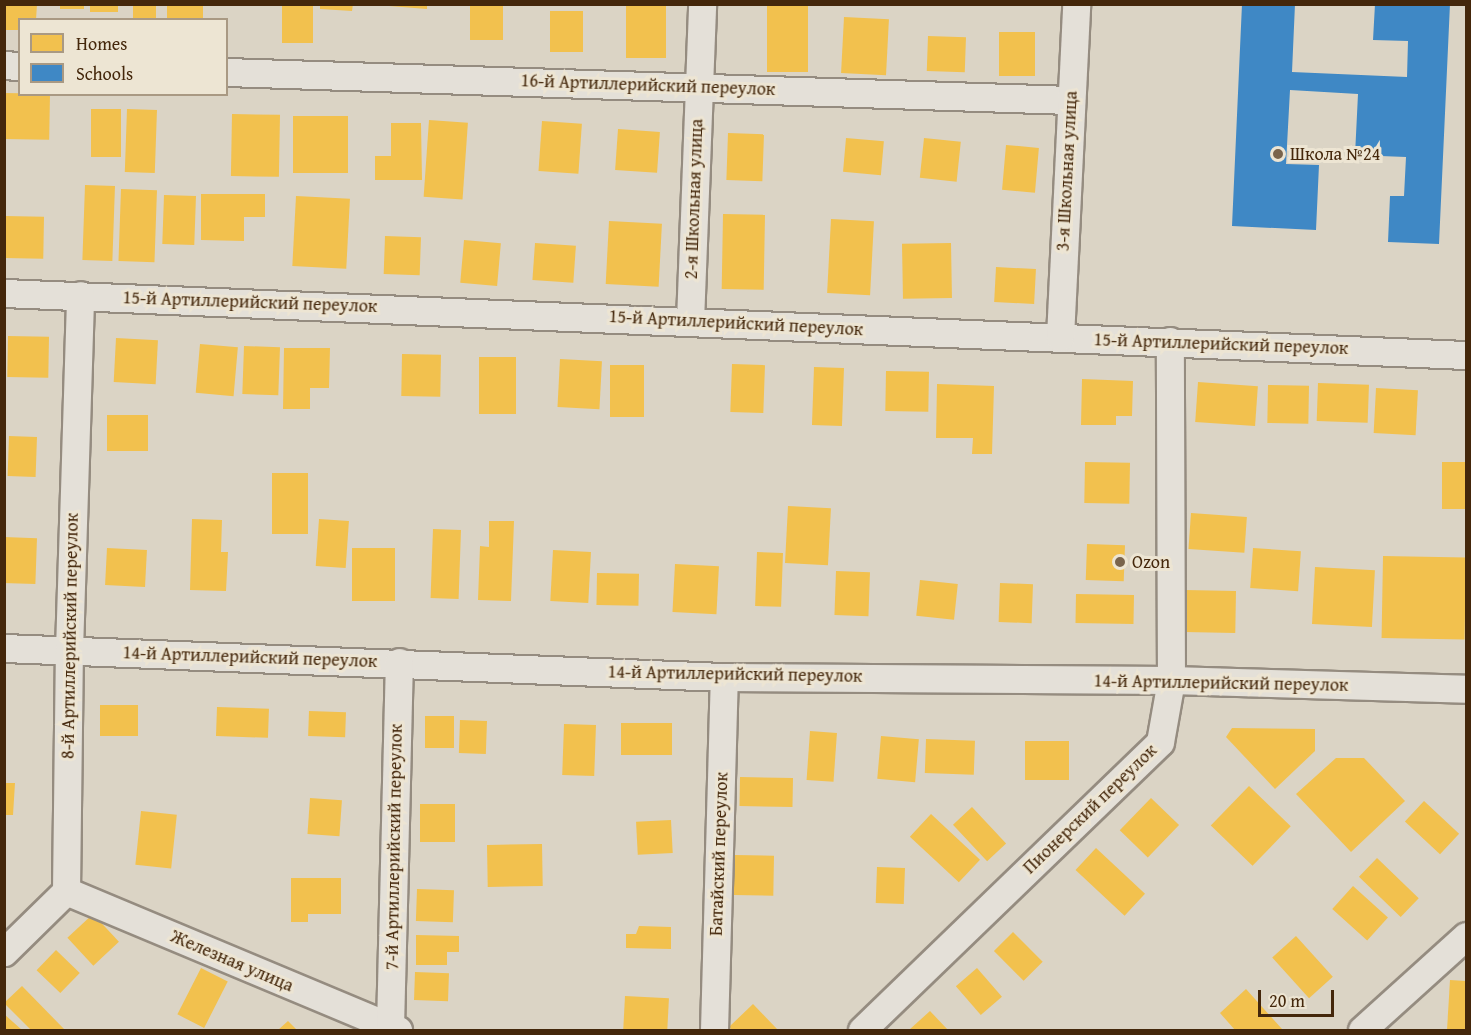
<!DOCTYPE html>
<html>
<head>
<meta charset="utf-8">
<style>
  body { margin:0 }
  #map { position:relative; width:1471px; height:1035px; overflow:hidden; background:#dbd4c5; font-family:"Gentium Book Plus",serif }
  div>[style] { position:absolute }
  .homes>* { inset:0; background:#f2c14e; transform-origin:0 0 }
  .schools>* { inset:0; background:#3f88c5 }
  .roads { filter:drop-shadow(2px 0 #958c80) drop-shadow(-2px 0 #958c80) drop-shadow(0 2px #958c80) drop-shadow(0 -2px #958c80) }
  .minor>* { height:27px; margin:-13.5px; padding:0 13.5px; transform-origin:13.5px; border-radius:13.5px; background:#e4e0d8 }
  .dots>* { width:16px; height:16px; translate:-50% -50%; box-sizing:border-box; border:3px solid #ede5d3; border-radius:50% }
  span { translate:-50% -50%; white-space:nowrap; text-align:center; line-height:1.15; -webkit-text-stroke:6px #ede5d3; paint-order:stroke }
  .street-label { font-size:18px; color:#44270b }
  .poi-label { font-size:18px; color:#44270b }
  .left { translate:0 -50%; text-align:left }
  .frame { position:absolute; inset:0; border:6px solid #44270b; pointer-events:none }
  .legend { position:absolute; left:18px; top:18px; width:210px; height:78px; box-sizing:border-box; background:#ede5d3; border:2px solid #a99983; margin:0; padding:8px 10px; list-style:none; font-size:18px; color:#44270b }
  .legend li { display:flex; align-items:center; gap:12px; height:30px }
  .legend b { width:30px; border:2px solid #a99983 }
  .scale { position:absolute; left:1258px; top:990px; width:76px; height:27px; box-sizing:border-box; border:3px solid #44270b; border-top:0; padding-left:8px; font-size:18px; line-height:21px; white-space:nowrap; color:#44270b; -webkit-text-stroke:4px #ede5d3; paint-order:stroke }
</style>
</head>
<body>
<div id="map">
  <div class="homes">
    <i style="clip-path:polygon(4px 4px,37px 4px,36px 20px,20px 20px,20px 30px,4px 30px)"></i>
    <i style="left:60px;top:4px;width:24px;height:5px"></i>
    <i style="left:90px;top:4px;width:28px;height:8px"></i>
    <i style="left:167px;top:4px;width:36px;height:16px"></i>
    <i style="left:282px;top:4px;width:31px;height:39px"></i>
    <i style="clip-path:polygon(320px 4px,353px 4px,352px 11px,320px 9px)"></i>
    <i style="clip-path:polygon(364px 4px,427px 4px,427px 9px)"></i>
    <i style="left:470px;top:4px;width:33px;height:36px"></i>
    <i style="left:626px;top:4px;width:40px;height:54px"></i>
    <i style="left:767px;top:4px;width:41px;height:68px"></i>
    <i style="left:133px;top:5px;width:23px;height:15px"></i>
    <i style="left:550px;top:11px;width:33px;height:41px"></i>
    <i style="left:844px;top:17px;width:45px;height:56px;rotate:3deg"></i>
    <i style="left:999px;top:32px;width:36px;height:44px"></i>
    <i style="left:928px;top:36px;width:38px;height:35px;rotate:2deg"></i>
    <i style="left:4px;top:93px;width:46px;height:46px;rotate:1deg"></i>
    <i style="left:91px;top:109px;width:30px;height:48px"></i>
    <i style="left:127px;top:109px;width:30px;height:63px;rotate:2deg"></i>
    <i style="left:232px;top:114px;width:48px;height:62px;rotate:1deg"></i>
    <i style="left:293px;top:116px;width:55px;height:57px"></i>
    <i style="left:429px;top:120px;width:39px;height:77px;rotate:4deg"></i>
    <i style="left:542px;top:121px;width:40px;height:50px;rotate:4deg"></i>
    <i style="clip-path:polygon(391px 123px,421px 123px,422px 180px,375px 180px,375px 156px,391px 156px)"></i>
    <i style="left:618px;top:129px;width:42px;height:41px;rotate:4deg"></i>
    <i style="left:728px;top:133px;width:36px;height:47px;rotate:2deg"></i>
    <i style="left:846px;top:138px;width:38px;height:34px;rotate:5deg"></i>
    <i style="left:924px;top:138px;width:37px;height:40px;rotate:6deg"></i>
    <i style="left:1006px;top:145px;width:33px;height:45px;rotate:5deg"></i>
    <i style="left:85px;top:185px;width:30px;height:75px;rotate:2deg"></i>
    <i style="left:121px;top:189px;width:36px;height:72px;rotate:2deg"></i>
    <i style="clip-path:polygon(201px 194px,265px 194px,265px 217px,244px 217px,244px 241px,201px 240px)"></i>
    <i style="left:164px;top:195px;width:32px;height:49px;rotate:2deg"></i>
    <i style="left:296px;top:196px;width:54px;height:70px;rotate:3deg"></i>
    <i style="left:723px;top:214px;width:42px;height:75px;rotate:1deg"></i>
    <i style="left:5px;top:216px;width:39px;height:42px;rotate:1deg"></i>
    <i style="left:831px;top:219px;width:43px;height:74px;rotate:3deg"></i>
    <i style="left:609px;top:221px;width:53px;height:63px;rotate:3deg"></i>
    <i style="left:385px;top:236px;width:36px;height:38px;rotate:2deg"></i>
    <i style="left:464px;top:240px;width:37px;height:43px;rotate:5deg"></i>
    <i style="left:535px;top:243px;width:41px;height:37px;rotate:4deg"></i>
    <i style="left:951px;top:243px;width:55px;height:49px;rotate:89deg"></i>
    <i style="left:996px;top:267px;width:40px;height:35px;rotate:3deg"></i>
    <i style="left:8px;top:336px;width:41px;height:41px;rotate:1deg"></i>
    <i style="left:116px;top:338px;width:42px;height:44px;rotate:3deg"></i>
    <i style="left:200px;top:344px;width:38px;height:49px;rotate:5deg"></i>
    <i style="left:244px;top:346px;width:36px;height:48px;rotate:2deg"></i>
    <i style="clip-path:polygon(284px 348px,330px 348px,329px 388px,310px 388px,310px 409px,283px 409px)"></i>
    <i style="left:402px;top:354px;width:39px;height:42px;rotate:1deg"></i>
    <i style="left:479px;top:357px;width:37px;height:57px"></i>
    <i style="left:560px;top:359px;width:42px;height:48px;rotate:3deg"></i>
    <i style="left:732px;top:364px;width:33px;height:48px;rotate:2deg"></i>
    <i style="left:610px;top:365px;width:34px;height:52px"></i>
    <i style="left:814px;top:367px;width:30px;height:58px;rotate:2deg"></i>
    <i style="left:886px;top:371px;width:43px;height:40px;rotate:1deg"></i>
    <i style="clip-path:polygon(1082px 379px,1133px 381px,1132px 416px,1116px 416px,1116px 425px,1081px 425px)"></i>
    <i style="left:1198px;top:382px;width:60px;height:40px;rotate:4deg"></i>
    <i style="left:1318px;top:383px;width:51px;height:38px;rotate:2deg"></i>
    <i style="clip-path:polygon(937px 384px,994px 386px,992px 454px,972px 454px,973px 438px,936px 438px)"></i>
    <i style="left:1268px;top:385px;width:41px;height:38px;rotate:1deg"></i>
    <i style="left:1376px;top:388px;width:42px;height:45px;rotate:3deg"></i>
    <i style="left:148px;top:415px;width:36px;height:41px;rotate:90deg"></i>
    <i style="left:9px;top:436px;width:28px;height:40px;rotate:2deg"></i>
    <i style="left:1085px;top:462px;width:45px;height:41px;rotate:1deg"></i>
    <i style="left:1442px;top:462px;width:24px;height:47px"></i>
    <i style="left:272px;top:473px;width:36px;height:61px"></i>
    <i style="left:788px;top:506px;width:43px;height:57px;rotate:3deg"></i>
    <i style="left:1191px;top:513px;width:56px;height:36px;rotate:4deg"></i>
    <i style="clip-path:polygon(192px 519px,222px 520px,221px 552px,228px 552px,226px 591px,190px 590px)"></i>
    <i style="left:319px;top:519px;width:30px;height:47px;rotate:4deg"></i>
    <i style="clip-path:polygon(489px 521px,514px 521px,511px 601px,478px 600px,480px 546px,489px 547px)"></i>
    <i style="left:433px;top:529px;width:28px;height:69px;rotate:2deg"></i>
    <i style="left:4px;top:537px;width:33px;height:46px;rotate:2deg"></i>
    <i style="left:1087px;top:544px;width:38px;height:36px;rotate:2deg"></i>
    <i style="left:107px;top:548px;width:40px;height:37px;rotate:3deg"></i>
    <i style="left:352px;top:548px;width:43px;height:53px"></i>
    <i style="left:1253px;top:548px;width:48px;height:40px;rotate:4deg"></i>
    <i style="left:553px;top:550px;width:38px;height:51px;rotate:3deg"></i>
    <i style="left:757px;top:552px;width:26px;height:54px;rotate:2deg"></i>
    <i style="left:1383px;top:556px;width:83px;height:82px;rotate:1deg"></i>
    <i style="left:675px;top:564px;width:44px;height:48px;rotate:3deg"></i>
    <i style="left:1315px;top:567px;width:60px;height:57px;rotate:3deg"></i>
    <i style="left:836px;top:571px;width:34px;height:44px;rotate:2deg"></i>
    <i style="left:597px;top:573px;width:42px;height:32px;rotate:1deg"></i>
    <i style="left:920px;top:580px;width:38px;height:36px;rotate:6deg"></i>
    <i style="left:1000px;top:583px;width:33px;height:39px;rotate:2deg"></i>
    <i style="left:1185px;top:590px;width:51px;height:42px;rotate:1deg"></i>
    <i style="left:1076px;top:594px;width:58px;height:29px;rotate:1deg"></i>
    <i style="left:100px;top:705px;width:38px;height:31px"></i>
    <i style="left:217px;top:707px;width:52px;height:29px;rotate:2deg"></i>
    <i style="left:309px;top:711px;width:37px;height:25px;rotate:2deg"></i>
    <i style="left:425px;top:716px;width:29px;height:32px"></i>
    <i style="left:460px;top:720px;width:27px;height:33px;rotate:2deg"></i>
    <i style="left:621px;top:723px;width:51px;height:32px"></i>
    <i style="left:564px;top:724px;width:32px;height:51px;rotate:2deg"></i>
    <i style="clip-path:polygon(1232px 728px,1315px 729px,1315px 751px,1275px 789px,1226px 737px)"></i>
    <i style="left:810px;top:731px;width:27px;height:49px;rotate:4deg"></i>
    <i style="left:881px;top:736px;width:38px;height:43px;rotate:5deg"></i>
    <i style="left:926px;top:739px;width:49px;height:34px;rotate:2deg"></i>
    <i style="left:1025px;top:741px;width:44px;height:39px"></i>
    <i style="clip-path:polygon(1336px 758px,1364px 758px,1405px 801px,1351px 852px,1296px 794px)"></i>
    <i style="left:740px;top:777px;width:53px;height:29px;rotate:1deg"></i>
    <i style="clip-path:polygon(4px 783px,15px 783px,13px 815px,4px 815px)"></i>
    <i style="left:1249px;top:786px;width:58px;height:55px;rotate:44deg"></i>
    <i style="left:310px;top:798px;width:32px;height:36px;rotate:4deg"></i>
    <i style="left:1151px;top:798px;width:39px;height:45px;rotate:44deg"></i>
    <i style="left:1424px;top:801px;width:48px;height:28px;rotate:43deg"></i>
    <i style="left:420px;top:804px;width:35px;height:38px"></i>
    <i style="left:972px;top:807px;width:50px;height:26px;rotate:47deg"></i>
    <i style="left:141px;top:811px;width:36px;height:54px;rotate:6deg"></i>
    <i style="left:931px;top:814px;width:67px;height:31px;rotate:43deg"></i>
    <i style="left:671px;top:820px;width:33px;height:35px;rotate:87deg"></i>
    <i style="left:542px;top:844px;width:42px;height:55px;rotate:89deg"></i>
    <i style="left:1096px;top:848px;width:67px;height:30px;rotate:43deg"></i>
    <i style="left:734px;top:855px;width:40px;height:40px;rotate:1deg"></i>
    <i style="left:1377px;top:858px;width:58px;height:26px;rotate:44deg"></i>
    <i style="left:877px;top:867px;width:28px;height:36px;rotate:2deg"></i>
    <i style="clip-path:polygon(291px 878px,341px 878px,341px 914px,308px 914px,308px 922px,291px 922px)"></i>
    <i style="left:1353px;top:886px;width:47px;height:31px;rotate:42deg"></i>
    <i style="left:417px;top:889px;width:37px;height:32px;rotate:2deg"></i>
    <i style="left:93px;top:914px;width:38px;height:35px;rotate:47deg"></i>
    <i style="clip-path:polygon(639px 926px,671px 927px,671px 949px,626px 948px,626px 934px,636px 934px)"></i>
    <i style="left:1013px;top:932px;width:42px;height:27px;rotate:45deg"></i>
    <i style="clip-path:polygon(416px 935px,459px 936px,459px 952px,447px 952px,447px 965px,416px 965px)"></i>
    <i style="left:1296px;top:936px;width:55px;height:32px;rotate:48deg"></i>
    <i style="left:56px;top:950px;width:33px;height:28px;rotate:44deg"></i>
    <i style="left:201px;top:968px;width:30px;height:52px;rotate:27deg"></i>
    <i style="left:977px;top:968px;width:38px;height:28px;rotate:49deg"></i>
    <i style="left:415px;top:972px;width:34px;height:28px;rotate:2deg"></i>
    <i style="clip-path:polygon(1450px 980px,1466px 981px,1466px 1030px,1447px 1030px)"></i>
    <i style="clip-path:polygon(22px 986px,65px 1030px,31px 1030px,4px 1003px)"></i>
    <i style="clip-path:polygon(1246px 989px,1282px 1029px,1281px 1030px,1235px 1030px,1220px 1013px)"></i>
    <i style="left:625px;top:996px;width:44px;height:34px;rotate:3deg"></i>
    <i style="clip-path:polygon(753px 1004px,778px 1030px,732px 1030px,729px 1027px)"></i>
    <i style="clip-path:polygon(930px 1011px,948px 1030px,909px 1030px)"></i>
    <i style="clip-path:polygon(4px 1014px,22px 1030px,4px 1030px)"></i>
    <i style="clip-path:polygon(288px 1021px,297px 1030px,278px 1030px)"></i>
  </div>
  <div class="schools">
    <i style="clip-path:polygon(1242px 4px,1295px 4px,1292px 72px,1407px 77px,1408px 41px,1373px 40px,1375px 4px,1450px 4px,1439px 244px,1388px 242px,1390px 196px,1404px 196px,1406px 157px,1355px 155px,1358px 94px,1290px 90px,1286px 164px,1319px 165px,1316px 230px,1232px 226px)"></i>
  </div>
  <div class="roads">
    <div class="minor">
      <i style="left:4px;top:65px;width:16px;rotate:4deg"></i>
      <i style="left:226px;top:72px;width:844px;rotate:1.9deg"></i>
      <i style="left:4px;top:293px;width:1463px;rotate:2.43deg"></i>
      <i style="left:690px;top:321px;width:317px;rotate:-87.8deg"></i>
      <i style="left:1060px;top:337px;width:333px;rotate:-87.2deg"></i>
      <i style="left:4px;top:648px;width:721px;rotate:2.31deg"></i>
      <i style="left:724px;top:677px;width:447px;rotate:0.4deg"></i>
      <i style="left:1171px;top:680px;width:295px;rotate:1.7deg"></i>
      <i style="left:66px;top:891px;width:360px;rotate:22.7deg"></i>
      <i style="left:4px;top:952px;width:87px;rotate:-44.5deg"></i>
      <i style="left:66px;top:891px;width:241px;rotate:-89.3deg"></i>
      <i style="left:69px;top:650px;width:355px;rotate:-88.2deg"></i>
      <i style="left:386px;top:1030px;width:5px;rotate:-37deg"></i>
      <i style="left:390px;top:1027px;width:365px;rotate:-88.6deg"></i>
      <i style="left:714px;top:1030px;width:353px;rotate:-88.4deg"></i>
      <i style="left:862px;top:1030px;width:414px;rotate:-44deg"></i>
      <i style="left:1160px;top:742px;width:63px;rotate:-79.9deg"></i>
      <i style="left:1171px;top:680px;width:339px;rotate:-90.2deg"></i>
      <i style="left:1362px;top:1030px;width:140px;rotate:-42.1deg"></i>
    </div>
  </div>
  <div class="dots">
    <i style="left:1278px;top:154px;background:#79644c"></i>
    <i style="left:1120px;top:562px;background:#79644c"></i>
  </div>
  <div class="street-label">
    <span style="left:648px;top:85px;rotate:2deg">16-й Артиллерийский переулок</span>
    <span style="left:1067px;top:171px;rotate:-87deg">3-я Школьная улица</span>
    <span style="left:694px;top:199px;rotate:-88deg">2-я Школьная улица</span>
    <span style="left:250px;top:302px;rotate:2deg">15-й Артиллерийский переулок</span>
    <span style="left:736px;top:323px;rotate:3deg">15-й Артиллерийский переулок</span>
    <span style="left:1221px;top:344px;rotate:2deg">15-й Артиллерийский переулок</span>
    <span style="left:70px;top:636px;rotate:-89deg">8-й Артиллерийский переулок</span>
    <span style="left:250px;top:657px;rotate:2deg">14-й Артиллерийский переулок</span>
    <span style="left:735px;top:674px;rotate:1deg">14-й Артиллерийский переулок</span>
    <span style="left:1221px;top:683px;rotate:1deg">14-й Артиллерийский переулок</span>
    <span style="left:1090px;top:809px;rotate:-44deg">Пионерский переулок</span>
    <span style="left:394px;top:847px;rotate:-89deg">7-й Артиллерийский переулок</span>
    <span style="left:719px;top:854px;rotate:-88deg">Батайский переулок</span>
    <span style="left:232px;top:961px;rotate:23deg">Железная улица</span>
  </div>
  <div class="poi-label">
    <span class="left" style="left:1290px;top:154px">Школа №24</span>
    <span class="left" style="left:1132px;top:562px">Ozon</span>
  </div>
  <div class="frame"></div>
  <ul class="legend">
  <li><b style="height:16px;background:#f2c14e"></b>Homes</li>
  <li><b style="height:16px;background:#3f88c5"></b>Schools</li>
  </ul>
  <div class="scale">20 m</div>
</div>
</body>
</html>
